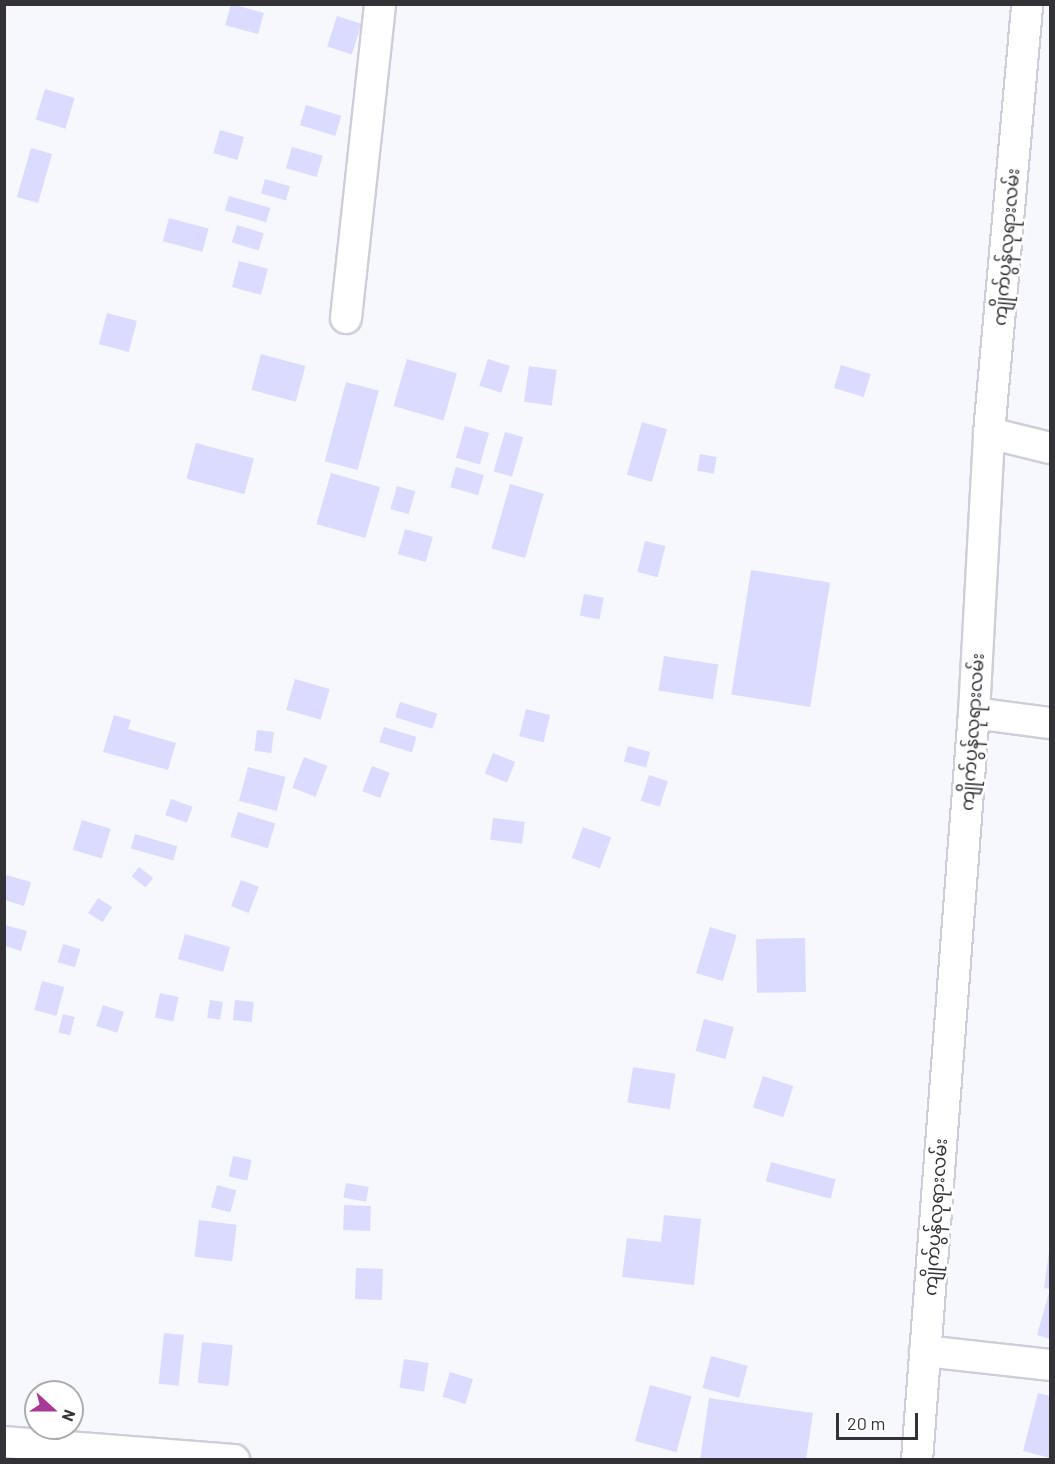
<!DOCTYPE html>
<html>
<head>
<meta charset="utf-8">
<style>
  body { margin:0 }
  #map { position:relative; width:1055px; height:1464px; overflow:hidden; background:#f7f7fe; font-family:Barlow,"Noto Sans Myanmar",sans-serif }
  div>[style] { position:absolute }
  .building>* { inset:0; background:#dbdbff; transform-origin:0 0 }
  .roads { filter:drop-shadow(2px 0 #cdced9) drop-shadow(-2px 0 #cdced9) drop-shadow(0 2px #cdced9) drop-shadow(0 -2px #cdced9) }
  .street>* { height:30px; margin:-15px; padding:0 15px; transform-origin:15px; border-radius:15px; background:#fff }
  span { translate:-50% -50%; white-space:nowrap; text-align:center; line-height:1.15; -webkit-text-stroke:6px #fff; paint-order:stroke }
  .street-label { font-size:18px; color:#333337 }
  .frame { position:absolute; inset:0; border:6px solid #333337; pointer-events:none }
  .north { position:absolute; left:24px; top:1380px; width:60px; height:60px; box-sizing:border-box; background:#fff; border:2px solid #adadaf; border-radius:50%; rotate:111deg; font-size:16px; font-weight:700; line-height:24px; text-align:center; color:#333337 }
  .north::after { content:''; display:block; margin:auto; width:21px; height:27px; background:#a83996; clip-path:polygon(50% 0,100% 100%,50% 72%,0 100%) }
  .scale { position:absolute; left:836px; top:1413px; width:82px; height:27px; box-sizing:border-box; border:3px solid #333337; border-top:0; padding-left:8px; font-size:18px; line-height:21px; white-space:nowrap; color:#333337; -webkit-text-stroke:4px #fff; paint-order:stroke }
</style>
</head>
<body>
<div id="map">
  <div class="building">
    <i style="left:231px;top:4px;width:34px;height:22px;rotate:15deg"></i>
    <i style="left:337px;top:16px;width:26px;height:32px;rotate:18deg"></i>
    <i style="left:45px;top:89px;width:31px;height:32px;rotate:17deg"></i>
    <i style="left:306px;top:105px;width:37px;height:21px;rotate:17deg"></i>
    <i style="left:220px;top:130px;width:25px;height:24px;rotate:16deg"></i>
    <i style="left:292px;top:147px;width:32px;height:22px;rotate:16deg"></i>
    <i style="left:31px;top:148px;width:22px;height:51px;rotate:16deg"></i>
    <i style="left:265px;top:179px;width:26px;height:15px;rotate:16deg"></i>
    <i style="left:229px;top:196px;width:43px;height:15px;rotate:16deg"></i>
    <i style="left:169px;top:218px;width:41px;height:24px;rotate:15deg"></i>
    <i style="left:237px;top:225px;width:28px;height:18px;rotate:17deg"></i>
    <i style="left:239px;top:261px;width:30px;height:27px;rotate:15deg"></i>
    <i style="left:107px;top:313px;width:31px;height:32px;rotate:15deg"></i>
    <i style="left:261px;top:354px;width:46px;height:37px;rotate:15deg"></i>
    <i style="left:407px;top:359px;width:52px;height:49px;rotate:16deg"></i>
    <i style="left:488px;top:359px;width:23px;height:28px;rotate:18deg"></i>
    <i style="left:841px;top:365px;width:31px;height:24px;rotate:17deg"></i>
    <i style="left:529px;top:366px;width:28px;height:36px;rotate:8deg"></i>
    <i style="left:346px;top:382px;width:34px;height:82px;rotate:15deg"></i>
    <i style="left:642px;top:422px;width:26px;height:55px;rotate:16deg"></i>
    <i style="left:465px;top:426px;width:25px;height:33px;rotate:16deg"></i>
    <i style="left:505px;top:432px;width:19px;height:41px;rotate:16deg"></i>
    <i style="left:196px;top:443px;width:60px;height:37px;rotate:15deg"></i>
    <i style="left:700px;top:454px;width:17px;height:17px;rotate:10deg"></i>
    <i style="left:456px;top:467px;width:29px;height:21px;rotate:16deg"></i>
    <i style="left:331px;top:473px;width:51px;height:53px;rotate:16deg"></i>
    <i style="left:510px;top:484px;width:35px;height:67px;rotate:16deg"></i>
    <i style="left:397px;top:486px;width:19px;height:24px;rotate:16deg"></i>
    <i style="left:405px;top:529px;width:29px;height:26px;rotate:16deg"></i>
    <i style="left:645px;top:541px;width:21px;height:32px;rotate:14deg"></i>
    <i style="left:751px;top:570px;width:80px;height:126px;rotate:9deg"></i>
    <i style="left:584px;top:594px;width:20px;height:22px;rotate:11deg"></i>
    <i style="left:664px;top:656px;width:55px;height:35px;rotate:9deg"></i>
    <i style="left:295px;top:679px;width:36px;height:32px;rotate:16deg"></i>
    <i style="left:400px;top:702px;width:39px;height:16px;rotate:17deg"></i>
    <i style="left:526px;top:709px;width:25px;height:28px;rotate:14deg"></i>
    <i style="clip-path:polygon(114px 715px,131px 720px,128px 729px,176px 743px,168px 770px,103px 752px)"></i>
    <i style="left:384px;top:727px;width:34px;height:16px;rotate:17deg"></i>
    <i style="left:257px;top:730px;width:17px;height:21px;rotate:7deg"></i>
    <i style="left:628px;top:746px;width:23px;height:16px;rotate:15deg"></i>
    <i style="left:493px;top:753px;width:24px;height:22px;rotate:22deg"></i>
    <i style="left:304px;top:757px;width:25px;height:33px;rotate:21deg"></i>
    <i style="left:372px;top:766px;width:19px;height:27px;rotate:21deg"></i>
    <i style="left:248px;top:767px;width:39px;height:35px;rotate:15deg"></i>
    <i style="left:649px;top:775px;width:20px;height:27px;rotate:18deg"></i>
    <i style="left:171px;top:799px;width:23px;height:17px;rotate:20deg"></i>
    <i style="left:238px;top:812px;width:39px;height:26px;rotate:17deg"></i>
    <i style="left:493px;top:818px;width:32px;height:22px;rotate:7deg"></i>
    <i style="left:82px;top:820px;width:30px;height:31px;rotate:17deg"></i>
    <i style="left:583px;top:827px;width:30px;height:33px;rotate:20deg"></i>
    <i style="left:135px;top:834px;width:44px;height:15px;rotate:16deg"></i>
    <i style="left:139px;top:867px;width:18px;height:12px;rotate:38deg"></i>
    <i style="clip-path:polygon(6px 875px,31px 882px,24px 906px,5px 900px)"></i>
    <i style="left:241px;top:880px;width:19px;height:28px;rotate:21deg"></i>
    <i style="left:98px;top:898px;width:17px;height:18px;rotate:33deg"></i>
    <i style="clip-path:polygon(5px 925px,27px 931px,21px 951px,5px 946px)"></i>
    <i style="left:710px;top:927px;width:28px;height:48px;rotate:17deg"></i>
    <i style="left:185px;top:934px;width:47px;height:26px;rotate:16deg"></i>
    <i style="left:805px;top:938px;width:54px;height:49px;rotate:89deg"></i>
    <i style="left:63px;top:944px;width:18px;height:19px;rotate:16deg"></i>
    <i style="left:42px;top:981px;width:23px;height:30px;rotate:15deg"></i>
    <i style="left:160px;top:993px;width:19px;height:25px;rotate:12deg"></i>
    <i style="left:210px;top:1000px;width:13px;height:18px;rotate:9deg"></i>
    <i style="left:235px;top:1000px;width:19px;height:20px;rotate:6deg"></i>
    <i style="left:103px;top:1005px;width:22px;height:22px;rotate:18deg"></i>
    <i style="left:63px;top:1014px;width:12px;height:19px;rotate:14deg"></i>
    <i style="left:704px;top:1019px;width:31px;height:33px;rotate:15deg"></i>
    <i style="left:633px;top:1067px;width:43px;height:36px;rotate:9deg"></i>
    <i style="left:763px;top:1076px;width:32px;height:33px;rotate:18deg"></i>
    <i style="left:233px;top:1156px;width:19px;height:21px;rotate:12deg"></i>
    <i style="left:771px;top:1162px;width:67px;height:20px;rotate:15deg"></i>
    <i style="left:346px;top:1183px;width:23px;height:15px;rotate:10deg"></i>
    <i style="left:217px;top:1185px;width:20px;height:23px;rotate:15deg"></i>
    <i style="left:344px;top:1205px;width:27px;height:25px;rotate:2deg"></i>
    <i style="clip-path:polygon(664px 1215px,701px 1219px,694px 1285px,622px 1277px,627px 1238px,661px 1242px)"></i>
    <i style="left:199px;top:1220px;width:38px;height:37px;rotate:7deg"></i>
    <i style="clip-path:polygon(1049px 1252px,1050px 1252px,1050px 1339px,1037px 1335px,1050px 1289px,1044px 1288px)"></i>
    <i style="left:356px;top:1268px;width:27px;height:31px;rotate:2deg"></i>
    <i style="left:164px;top:1333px;width:20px;height:51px;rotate:6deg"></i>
    <i style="left:202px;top:1342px;width:31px;height:41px;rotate:6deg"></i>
    <i style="left:711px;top:1356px;width:38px;height:33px;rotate:15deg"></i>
    <i style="left:404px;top:1359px;width:25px;height:29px;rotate:9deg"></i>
    <i style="left:450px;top:1372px;width:24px;height:26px;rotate:17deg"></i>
    <i style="left:650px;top:1385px;width:43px;height:58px;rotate:15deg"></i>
    <i style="clip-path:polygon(1038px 1393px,1050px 1396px,1050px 1458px,1023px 1451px)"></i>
    <i style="clip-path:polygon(709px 1398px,813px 1413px,806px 1460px,700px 1460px)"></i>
  </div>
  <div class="roads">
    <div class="street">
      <i style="left:346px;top:318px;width:316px;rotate:-83.8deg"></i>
      <i style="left:989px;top:433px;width:63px;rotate:13.8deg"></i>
      <i style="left:974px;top:713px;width:77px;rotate:7.5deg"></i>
      <i style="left:925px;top:1351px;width:126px;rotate:6.4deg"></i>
      <i style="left:4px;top:1442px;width:231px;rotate:4.5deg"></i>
      <i style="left:917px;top:1460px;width:749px;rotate:-85.64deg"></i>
      <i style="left:974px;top:713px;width:280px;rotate:-86.9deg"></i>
      <i style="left:989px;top:433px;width:431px;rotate:-84.9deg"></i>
    </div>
  </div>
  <div class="street-label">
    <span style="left:1006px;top:247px;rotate:-85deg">ကျိုက်ပွန်လုရားလမ်း</span>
    <span style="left:972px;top:732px;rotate:-86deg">ကျိုက်ပွန်လုရားလမ်း</span>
    <span style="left:935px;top:1217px;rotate:-86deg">ကျိုက်ပွန်လုရားလမ်း</span>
  </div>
  <div class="frame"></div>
  <div class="north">N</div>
  <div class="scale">20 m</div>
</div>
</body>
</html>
